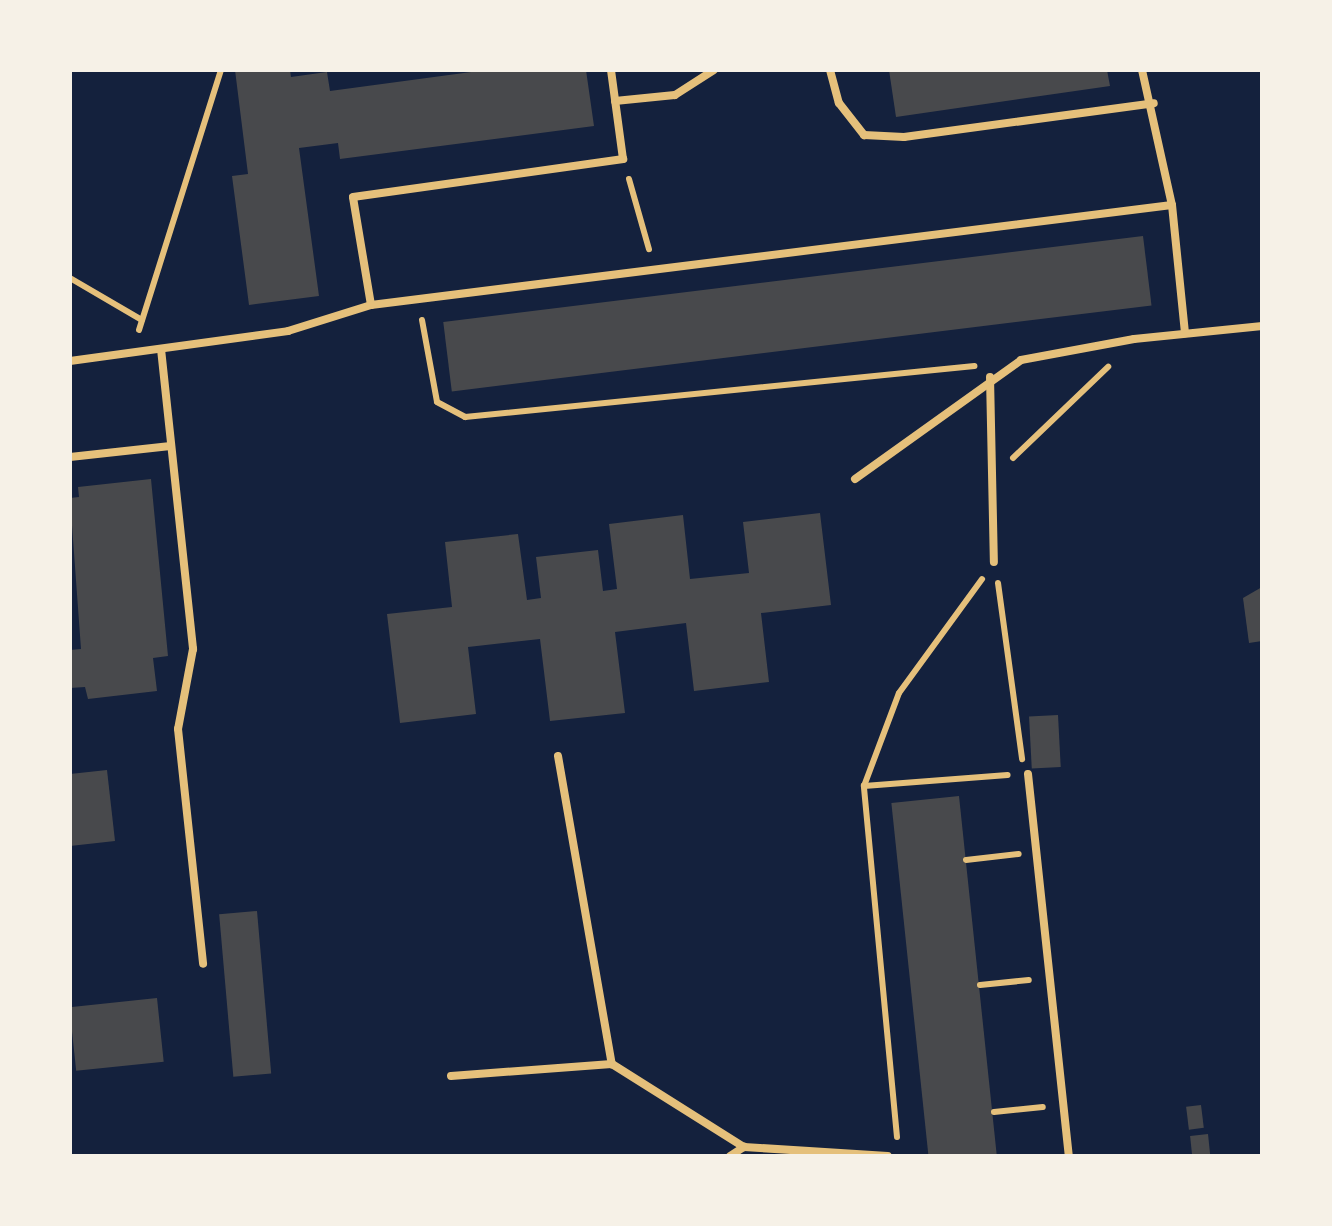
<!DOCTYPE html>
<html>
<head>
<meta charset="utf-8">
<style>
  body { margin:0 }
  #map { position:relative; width:1332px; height:1226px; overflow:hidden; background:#14213d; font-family:"DM Sans",sans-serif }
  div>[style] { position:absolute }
  .building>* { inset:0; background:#48494c; transform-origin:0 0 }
  .path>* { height:6px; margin:-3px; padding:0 3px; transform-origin:3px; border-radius:3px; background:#e5c07b }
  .service>* { height:8px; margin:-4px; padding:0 4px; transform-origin:4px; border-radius:4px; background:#e5c07b }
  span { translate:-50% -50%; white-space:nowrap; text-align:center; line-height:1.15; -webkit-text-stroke:8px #f6f1e7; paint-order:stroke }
  .frame { position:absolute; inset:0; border:72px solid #f6f1e7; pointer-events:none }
</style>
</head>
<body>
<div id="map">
  <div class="building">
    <i style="clip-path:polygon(235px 70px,290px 70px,291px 77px,327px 72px,330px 91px,486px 70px,586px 70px,594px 126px,340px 159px,338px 143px,299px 148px,319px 296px,249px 305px,232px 176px,248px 174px)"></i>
    <i style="clip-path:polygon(889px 70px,1107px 70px,1110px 86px,896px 117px)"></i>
    <i style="left:1143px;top:236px;width:70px;height:705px;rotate:83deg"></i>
    <i style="clip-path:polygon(151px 479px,168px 656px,153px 658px,157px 691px,88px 699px,85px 687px,70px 688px,70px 650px,81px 649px,70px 498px,79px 497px,78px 487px)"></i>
    <i style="clip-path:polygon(820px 513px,831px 605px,761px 613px,769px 682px,694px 691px,686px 623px,615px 632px,625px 713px,550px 721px,540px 639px,468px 647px,476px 714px,400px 723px,387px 614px,452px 607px,445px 542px,518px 534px,527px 600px,541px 598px,536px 557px,598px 550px,603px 591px,617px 589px,609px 524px,683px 515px,690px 579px,749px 573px,743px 522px)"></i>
    <i style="clip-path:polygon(1262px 587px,1262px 641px,1249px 643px,1243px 598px)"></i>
    <i style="left:1058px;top:715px;width:52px;height:29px;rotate:87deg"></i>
    <i style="clip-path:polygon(107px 770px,115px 841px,70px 846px,70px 774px)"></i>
    <i style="left:959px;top:796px;width:362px;height:68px;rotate:84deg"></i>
    <i style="left:257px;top:911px;width:163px;height:38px;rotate:85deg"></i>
    <i style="left:157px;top:998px;width:64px;height:88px;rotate:84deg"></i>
    <i style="left:1201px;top:1105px;width:23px;height:15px;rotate:83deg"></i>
    <i style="left:1208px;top:1134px;width:20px;height:18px;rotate:84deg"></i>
  </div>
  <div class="path">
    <i style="left:629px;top:179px;width:73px;rotate:74.1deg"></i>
    <i style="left:70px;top:278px;width:83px;rotate:30.3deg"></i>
    <i style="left:422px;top:320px;width:83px;rotate:79.6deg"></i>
    <i style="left:437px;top:402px;width:32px;rotate:28deg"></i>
    <i style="left:465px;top:417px;width:512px;rotate:-5.72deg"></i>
    <i style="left:139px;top:330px;width:273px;rotate:-72.5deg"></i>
    <i style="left:1013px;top:458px;width:132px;rotate:-43.8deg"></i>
    <i style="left:998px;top:583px;width:178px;rotate:82.2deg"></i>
    <i style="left:864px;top:786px;width:99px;rotate:-69.4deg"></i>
    <i style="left:899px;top:693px;width:141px;rotate:-53.9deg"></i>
    <i style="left:966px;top:860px;width:53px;rotate:-6.5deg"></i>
    <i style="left:980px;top:985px;width:49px;rotate:-5.8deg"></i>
    <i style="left:994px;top:1112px;width:49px;rotate:-5.8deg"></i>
    <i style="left:897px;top:1137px;width:353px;rotate:-95.4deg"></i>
    <i style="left:864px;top:786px;width:144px;rotate:-4.4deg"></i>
  </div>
  <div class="service">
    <i style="left:830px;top:70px;width:34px;rotate:75deg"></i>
    <i style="left:839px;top:103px;width:41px;rotate:52deg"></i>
    <i style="left:864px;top:135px;width:40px;rotate:2.9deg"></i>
    <i style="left:904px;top:137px;width:252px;rotate:-7.7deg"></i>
    <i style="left:1142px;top:70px;width:138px;rotate:77.5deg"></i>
    <i style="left:1172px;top:205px;width:129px;rotate:84.2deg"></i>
    <i style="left:615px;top:101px;width:60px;rotate:-5.7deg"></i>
    <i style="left:675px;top:95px;width:46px;rotate:-32.7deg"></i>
    <i style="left:371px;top:305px;width:109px;rotate:-99.5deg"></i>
    <i style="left:353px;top:197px;width:273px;rotate:-8deg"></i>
    <i style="left:623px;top:159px;width:90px;rotate:-97.7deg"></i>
    <i style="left:161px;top:349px;width:302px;rotate:83.9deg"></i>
    <i style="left:193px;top:649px;width:81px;rotate:100.6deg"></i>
    <i style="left:178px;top:729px;width:236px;rotate:83.9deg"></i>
    <i style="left:70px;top:361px;width:220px;rotate:-7.8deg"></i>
    <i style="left:288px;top:331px;width:87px;rotate:-17.4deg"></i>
    <i style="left:371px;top:305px;width:807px;rotate:-7.12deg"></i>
    <i style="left:990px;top:377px;width:185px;rotate:88.8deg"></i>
    <i style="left:70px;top:457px;width:101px;rotate:-6.3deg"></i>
    <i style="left:855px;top:479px;width:204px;rotate:-35.6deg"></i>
    <i style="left:1021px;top:360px;width:115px;rotate:-10.5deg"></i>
    <i style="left:1134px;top:339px;width:129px;rotate:-5.8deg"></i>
    <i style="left:558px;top:756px;width:313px;rotate:80.1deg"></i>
    <i style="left:612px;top:1064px;width:156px;rotate:32.2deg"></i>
    <i style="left:744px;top:1147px;width:144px;rotate:3.6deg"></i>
    <i style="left:1028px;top:774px;width:384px;rotate:83.9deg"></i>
    <i style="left:451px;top:1076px;width:161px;rotate:-4.3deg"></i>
    <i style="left:730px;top:1156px;width:17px;rotate:-33deg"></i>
  </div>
  <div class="frame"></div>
</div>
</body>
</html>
